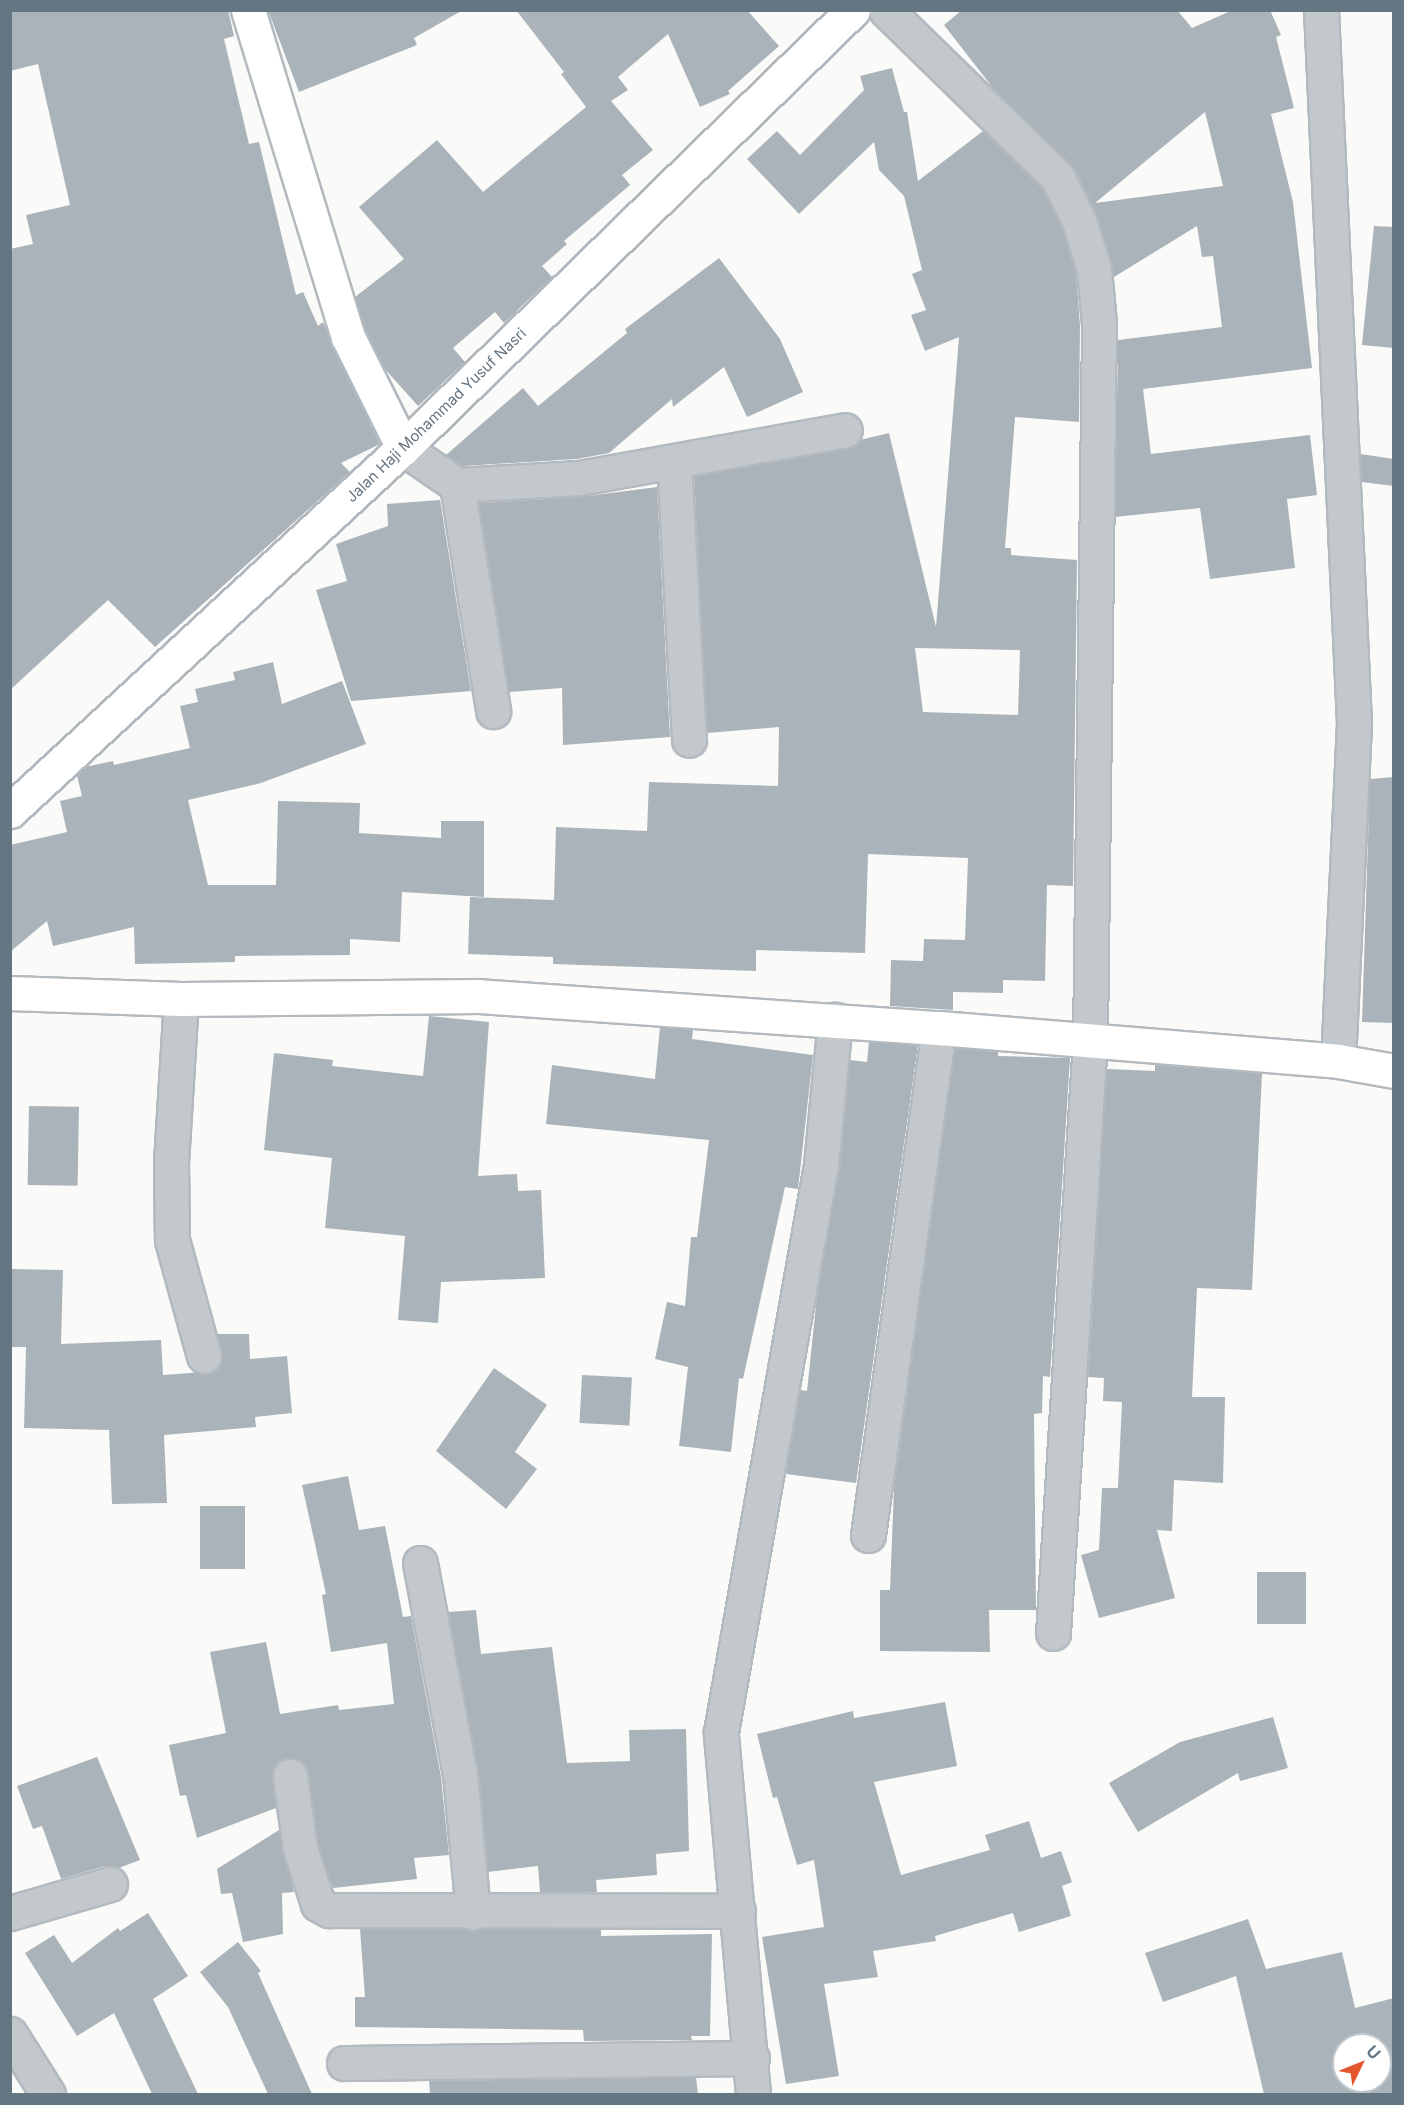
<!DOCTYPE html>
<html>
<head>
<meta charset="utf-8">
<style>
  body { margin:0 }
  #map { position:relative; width:1404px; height:2105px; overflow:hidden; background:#fafaf8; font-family:Inter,sans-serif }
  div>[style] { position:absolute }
  .building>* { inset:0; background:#aab3b9; transform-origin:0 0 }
  .roads { filter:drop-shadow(2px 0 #b3babf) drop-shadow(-2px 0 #b3babf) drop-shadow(0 2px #b3babf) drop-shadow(0 -2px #b3babf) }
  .street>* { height:33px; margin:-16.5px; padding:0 16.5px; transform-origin:16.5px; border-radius:16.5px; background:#c3c8cc }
  .secondary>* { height:33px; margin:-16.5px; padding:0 16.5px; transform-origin:16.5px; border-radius:16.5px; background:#fff }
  span { translate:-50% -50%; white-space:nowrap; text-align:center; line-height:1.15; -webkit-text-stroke:6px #fff; paint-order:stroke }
  .street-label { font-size:15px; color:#657683 }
  .frame { position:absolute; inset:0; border:12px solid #657683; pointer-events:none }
  .north { position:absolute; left:1332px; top:2033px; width:60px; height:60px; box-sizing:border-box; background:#fff; border:2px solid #c1c8cd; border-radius:50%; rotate:47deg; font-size:16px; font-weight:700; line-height:24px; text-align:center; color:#657683 }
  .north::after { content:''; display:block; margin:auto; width:21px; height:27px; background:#e4572e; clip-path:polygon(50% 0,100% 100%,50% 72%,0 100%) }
</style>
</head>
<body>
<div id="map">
  <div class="building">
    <i style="clip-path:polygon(10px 10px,228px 10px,234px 36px,224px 39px,249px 144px,259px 142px,296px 295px,303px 292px,318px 326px,323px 322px,380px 444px,341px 463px,350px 472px,155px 647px,108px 600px,10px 690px,10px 249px,33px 244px,26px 215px,70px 205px,38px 64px,10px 71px)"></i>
    <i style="clip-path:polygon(268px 10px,463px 10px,414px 38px,417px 45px,299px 92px)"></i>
    <i style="clip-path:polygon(516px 10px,747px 10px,779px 46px,728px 91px,730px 94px,700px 107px,668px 34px,618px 77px,628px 90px,611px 101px,653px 150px,622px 175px,630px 185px,564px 241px,567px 244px,542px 266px,552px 277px,504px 323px,495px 312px,453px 348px,465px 362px,418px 406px,384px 368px,365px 330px,355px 297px,404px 259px,359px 207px,437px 140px,483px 192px,586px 107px,561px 74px,564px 72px)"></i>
    <i style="clip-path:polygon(evenodd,962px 10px,1177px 10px,1192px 28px,1233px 10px,1270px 10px,1281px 35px,1276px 37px,1294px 108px,1271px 114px,1293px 202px,1312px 368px,1143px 389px,1151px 454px,1310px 435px,1317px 495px,1287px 499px,1295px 568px,1210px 579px,1200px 508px,1115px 517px,1118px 340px,1222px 327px,1213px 256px,1202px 257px,1197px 226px,1114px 277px,1097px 215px,1074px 168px,993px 88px,944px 25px,962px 10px,1205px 112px,1223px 186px,1095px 203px,1205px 112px)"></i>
    <i style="clip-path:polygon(evenodd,892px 68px,904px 112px,907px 112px,918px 181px,983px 131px,1042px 188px,1062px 228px,1076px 273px,1080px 325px,1079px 422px,1015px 417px,1005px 548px,1011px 548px,1011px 555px,1077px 560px,1073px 886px,1047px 885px,1045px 981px,1003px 980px,1003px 993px,953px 992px,953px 1010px,890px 1006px,891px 960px,923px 961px,924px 939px,965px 940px,968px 858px,868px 854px,865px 953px,756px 950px,756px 971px,553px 964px,553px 957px,468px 954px,470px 897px,554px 900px,556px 827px,647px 831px,649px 782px,778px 786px,779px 727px,707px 733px,694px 476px,848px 448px,860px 440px,889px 433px,936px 627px,959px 337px,925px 351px,911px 315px,926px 310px,912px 274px,922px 270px,904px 196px,879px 170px,874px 142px,799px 214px,747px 159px,777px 131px,800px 155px,864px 90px,860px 76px,892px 68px,915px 648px,1020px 650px,1018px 715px,923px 712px,915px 648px)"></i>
    <i style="clip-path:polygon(1374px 226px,1394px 227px,1394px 348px,1362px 345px)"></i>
    <i style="clip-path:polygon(719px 258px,780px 339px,803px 392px,747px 417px,724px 367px,673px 407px,672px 399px,609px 453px,577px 459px,462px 466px,446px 455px,523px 388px,538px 406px,627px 333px,625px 329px)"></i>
    <i style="clip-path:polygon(1360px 454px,1394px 459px,1394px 486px,1362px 482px)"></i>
    <i style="clip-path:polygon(657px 487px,670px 737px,563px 745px,562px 688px,509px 692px,479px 503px,580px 497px)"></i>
    <i style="clip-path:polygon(440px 500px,471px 691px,351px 701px,316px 590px,347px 581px,336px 544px,388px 526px,387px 504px)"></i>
    <i style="clip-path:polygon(273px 662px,282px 704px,342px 681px,366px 744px,261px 783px,188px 800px,208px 885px,276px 885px,278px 801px,360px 803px,359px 833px,441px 838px,441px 821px,484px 821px,484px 897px,402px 892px,400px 942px,350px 939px,350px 955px,235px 956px,235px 962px,135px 964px,134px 927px,53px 946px,47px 921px,10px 952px,10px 845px,67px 832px,60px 801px,82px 796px,77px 775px,85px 767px,113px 761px,114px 765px,190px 748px,180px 706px,198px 702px,195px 689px,235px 680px,233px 672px)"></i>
    <i style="clip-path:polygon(1394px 777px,1394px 1023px,1362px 1022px,1370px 779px)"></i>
    <i style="clip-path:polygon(429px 1016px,489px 1022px,478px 1176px,517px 1174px,518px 1191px,541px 1190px,545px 1278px,441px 1282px,438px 1323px,398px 1320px,405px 1236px,325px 1228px,332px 1158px,264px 1150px,274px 1053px,333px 1060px,332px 1066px,423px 1076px)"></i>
    <i style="clip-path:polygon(660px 1027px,693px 1030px,692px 1039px,813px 1055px,798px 1189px,785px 1187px,743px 1379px,739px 1378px,731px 1452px,679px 1446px,688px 1367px,655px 1359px,667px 1302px,685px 1306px,691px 1237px,697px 1237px,709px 1140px,546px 1124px,552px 1065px,655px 1079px)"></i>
    <i style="clip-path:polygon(869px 1042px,918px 1045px,856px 1483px,786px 1474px,800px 1390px,807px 1391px,817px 1296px,840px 1167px,850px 1060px,867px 1062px)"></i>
    <i style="clip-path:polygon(955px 1048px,998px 1052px,998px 1056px,1070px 1058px,1050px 1377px,1043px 1376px,1042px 1413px,1034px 1414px,1036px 1610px,989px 1610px,990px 1652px,880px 1651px,880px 1590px,890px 1590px,894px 1488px)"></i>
    <i style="clip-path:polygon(1155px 1065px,1262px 1073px,1252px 1290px,1197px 1288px,1192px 1397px,1225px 1397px,1223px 1483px,1174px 1480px,1172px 1531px,1157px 1530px,1175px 1598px,1099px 1618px,1081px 1555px,1099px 1550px,1102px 1488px,1118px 1488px,1122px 1402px,1103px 1401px,1104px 1378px,1088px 1377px,1107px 1069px,1155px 1071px)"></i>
    <i style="left:29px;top:1106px;width:50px;height:79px;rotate:1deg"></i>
    <i style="clip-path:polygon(10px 1269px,63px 1270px,61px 1344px,161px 1340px,163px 1375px,217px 1371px,222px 1360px,217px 1334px,249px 1334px,250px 1359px,287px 1356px,292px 1413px,255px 1417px,256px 1427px,164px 1435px,167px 1503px,112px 1504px,109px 1430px,24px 1428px,26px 1347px,10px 1347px)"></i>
    <i style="clip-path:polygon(494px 1368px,547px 1405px,515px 1452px,537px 1469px,506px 1509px,436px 1451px)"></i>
    <i style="left:582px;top:1375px;width:50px;height:48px;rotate:3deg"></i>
    <i style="clip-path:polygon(348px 1476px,359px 1530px,385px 1526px,403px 1617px,411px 1616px,441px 1777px,449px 1855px,414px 1858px,417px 1879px,333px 1888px,318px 1844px,304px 1764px,287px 1758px,273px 1768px,276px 1808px,197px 1838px,186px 1795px,180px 1796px,169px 1745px,226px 1733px,210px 1652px,266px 1642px,280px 1714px,338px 1705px,339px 1710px,394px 1704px,387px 1643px,331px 1652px,322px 1595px,326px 1594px,302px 1485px)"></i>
    <i style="left:245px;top:1506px;width:63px;height:45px;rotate:90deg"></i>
    <i style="left:1257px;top:1572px;width:49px;height:52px"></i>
    <i style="clip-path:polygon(476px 1610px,481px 1654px,552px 1647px,567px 1763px,630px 1761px,629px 1730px,686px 1729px,689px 1851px,656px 1854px,657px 1875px,596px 1880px,597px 1892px,540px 1892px,538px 1866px,488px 1872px,478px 1771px,448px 1612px)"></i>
    <i style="clip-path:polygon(945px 1702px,957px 1766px,874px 1782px,901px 1875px,990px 1850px,985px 1835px,1029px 1821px,1041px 1858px,1061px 1851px,1072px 1882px,1062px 1886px,1071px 1916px,1019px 1932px,1013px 1913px,935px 1936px,936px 1941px,873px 1951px,878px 1977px,824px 1984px,839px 2076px,786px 2084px,762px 1937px,824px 1927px,814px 1860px,797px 1865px,777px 1797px,773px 1798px,757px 1734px,853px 1711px,854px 1718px)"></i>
    <i style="clip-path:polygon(1273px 1717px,1288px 1768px,1240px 1781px,1238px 1773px,1138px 1832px,1109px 1783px,1180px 1742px)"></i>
    <i style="clip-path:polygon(97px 1757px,140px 1860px,119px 1868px,105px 1866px,61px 1879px,42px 1826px,33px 1829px,17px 1786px)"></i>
    <i style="clip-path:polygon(279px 1830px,294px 1892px,282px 1893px,283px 1934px,243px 1942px,232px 1893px,221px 1894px,217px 1869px)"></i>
    <i style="clip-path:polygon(148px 1913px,188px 1976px,153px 1999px,198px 2094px,152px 2094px,114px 2013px,77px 2036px,25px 1953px,54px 1935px,72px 1963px,118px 1928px,120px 1931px)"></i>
    <i style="clip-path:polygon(evenodd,1248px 1919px,1266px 1969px,1342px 1952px,1355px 2008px,1394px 1998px,1394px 2094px,1264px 2094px,1236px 1976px,1163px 2002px,1145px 1953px,1248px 1919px,1344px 2045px,1380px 2045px,1380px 2081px,1344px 2081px,1344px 2045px)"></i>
    <i style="clip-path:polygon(360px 1929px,601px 1929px,601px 1936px,712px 1934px,710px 2036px,691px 2036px,692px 2040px,584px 2041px,583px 2030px,355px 2027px,355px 1997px,365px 1997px)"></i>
    <i style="clip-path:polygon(238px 1942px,261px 1971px,258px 1973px,312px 2094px,268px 2094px,228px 2007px,200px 1972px)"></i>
    <i style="clip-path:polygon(696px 2077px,698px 2094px,430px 2094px,429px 2081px)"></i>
  </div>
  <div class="roads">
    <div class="street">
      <i style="left:886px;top:10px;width:239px;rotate:44.3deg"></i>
      <i style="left:1057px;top:177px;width:49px;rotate:63.4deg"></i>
      <i style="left:1079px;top:221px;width:50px;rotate:72.6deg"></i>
      <i style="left:1094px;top:269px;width:55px;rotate:84.8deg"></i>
      <i style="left:1099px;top:324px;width:716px;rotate:90.72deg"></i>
      <i style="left:1090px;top:1040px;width:594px;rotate:93.57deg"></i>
      <i style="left:1321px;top:10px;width:714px;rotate:87.35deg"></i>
      <i style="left:1354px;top:723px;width:338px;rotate:92.7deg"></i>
      <i style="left:403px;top:448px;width:65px;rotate:34.4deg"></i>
      <i style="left:457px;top:485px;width:122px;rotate:-3.3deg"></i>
      <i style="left:579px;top:478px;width:270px;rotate:-10.2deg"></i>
      <i style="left:674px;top:462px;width:278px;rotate:86.9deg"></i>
      <i style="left:457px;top:485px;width:229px;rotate:80.9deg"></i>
      <i style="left:181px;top:999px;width:163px;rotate:93.5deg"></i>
      <i style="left:171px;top:1162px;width:78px;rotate:89.3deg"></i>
      <i style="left:172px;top:1240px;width:120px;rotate:74.6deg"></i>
      <i style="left:868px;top:1535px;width:512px;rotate:-82.03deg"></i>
      <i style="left:420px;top:1563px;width:215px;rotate:79.3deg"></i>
      <i style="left:460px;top:1774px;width:139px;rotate:84.6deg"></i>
      <i style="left:290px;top:1776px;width:73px;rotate:82.1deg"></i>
      <i style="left:300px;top:1848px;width:59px;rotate:72.2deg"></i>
      <i style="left:318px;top:1904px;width:13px;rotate:29deg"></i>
      <i style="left:329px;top:1910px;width:409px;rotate:0.1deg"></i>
      <i style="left:10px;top:1913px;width:104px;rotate:-16.2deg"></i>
      <i style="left:10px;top:2034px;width:71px;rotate:57.7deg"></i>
      <i style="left:344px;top:2063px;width:408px;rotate:-0.7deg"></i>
      <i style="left:753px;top:2094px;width:363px;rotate:-95.1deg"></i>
      <i style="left:721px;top:1732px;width:576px;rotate:-80deg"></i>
      <i style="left:821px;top:1165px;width:146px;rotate:-84.5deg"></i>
    </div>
    <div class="secondary">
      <i style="left:248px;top:10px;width:342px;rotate:73deg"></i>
      <i style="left:348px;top:337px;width:124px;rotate:63.6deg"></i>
      <i style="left:10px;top:811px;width:535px;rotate:-42.73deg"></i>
      <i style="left:403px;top:448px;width:628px;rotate:-44.23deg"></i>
      <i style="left:10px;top:993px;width:171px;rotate:2deg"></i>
      <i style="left:181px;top:999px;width:297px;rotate:-0.6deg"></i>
      <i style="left:478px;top:996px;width:462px;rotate:4deg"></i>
      <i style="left:939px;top:1028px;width:400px;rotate:4.7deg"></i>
      <i style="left:1338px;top:1061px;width:57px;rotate:10.1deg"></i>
    </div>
  </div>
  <div class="street-label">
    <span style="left:436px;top:415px;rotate:-44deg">Jalan Haji Mohammad Yusuf Nasri</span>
  </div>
  <div class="frame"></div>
  <div class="north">U</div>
</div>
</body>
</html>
